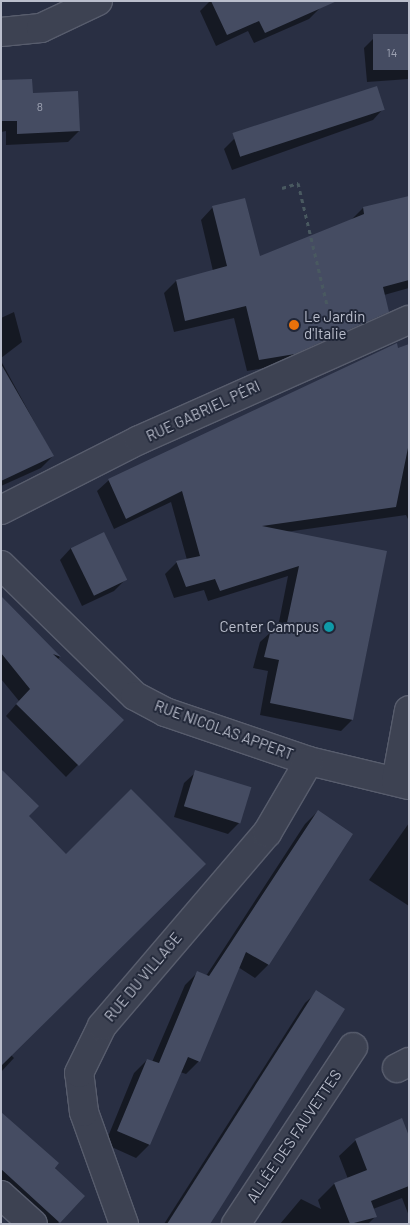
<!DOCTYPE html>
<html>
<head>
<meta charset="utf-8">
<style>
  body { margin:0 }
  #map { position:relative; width:410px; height:1225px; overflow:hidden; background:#292f43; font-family:Barlow,sans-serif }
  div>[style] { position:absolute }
  .shadow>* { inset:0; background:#0007 }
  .building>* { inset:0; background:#454c62; transform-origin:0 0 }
  .path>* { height:3px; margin-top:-1.5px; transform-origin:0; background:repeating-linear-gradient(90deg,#495960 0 4px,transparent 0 8px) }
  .roads { filter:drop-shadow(1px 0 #585d6d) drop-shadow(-1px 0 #585d6d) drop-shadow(0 1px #585d6d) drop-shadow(0 -1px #585d6d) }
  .minor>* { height:28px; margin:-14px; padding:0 14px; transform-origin:14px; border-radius:14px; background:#3d4252 }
  .dots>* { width:14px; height:14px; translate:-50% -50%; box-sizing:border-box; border:2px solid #212738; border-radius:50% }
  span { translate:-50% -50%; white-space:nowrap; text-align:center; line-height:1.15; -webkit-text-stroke:4px #212738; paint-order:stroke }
  .number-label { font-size:12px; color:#9da2b2 }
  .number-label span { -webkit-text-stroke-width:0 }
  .poi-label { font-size:15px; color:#babecc }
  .left { translate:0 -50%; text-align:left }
  .right { translate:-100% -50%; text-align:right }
  .street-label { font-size:15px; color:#babecc }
  .frame { position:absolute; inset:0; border:2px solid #babecc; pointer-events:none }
</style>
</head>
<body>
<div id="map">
  <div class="shadow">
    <i style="clip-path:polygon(210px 1px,318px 1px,320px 8px,309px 19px,254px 43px,248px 31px,216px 46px,200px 11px)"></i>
    <i style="clip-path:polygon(409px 35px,409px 79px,367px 82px,364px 48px,374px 38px)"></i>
    <i style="clip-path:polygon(1px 81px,32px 95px,79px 131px,68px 142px,6px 145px,6px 131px,1px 132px)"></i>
    <i style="clip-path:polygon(383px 109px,373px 120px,232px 170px,224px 149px,235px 138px)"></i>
    <i style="clip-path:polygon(409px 197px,409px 288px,384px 295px,388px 311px,376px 323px,282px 365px,247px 371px,234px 318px,174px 332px,164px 293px,176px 281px,213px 271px,201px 220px,213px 207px,259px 258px,351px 220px,363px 208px)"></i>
    <i style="clip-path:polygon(14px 312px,22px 342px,1px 358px,1px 318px)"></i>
    <i style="clip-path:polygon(409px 345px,409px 521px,406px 515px,286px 532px,386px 552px,352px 720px,341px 731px,260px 715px,268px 671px,253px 668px,260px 642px,272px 631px,277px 632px,288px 576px,208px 601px,204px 590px,174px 598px,165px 574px,177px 562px,187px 560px,171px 502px,114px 529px,97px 491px,109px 480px)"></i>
    <i style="clip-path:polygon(1px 361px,53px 456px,41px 468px,1px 486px)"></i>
    <i style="clip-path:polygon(71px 548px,125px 580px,114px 591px,82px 606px,60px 560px)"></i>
    <i style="clip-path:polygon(1px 598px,60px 657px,57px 660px,122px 720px,66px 777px,6px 716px,19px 701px,1px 679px)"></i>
    <i style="clip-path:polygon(196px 772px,250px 788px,239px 823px,228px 834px,174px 817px,184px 783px)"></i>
    <i style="clip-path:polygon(1px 783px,27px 816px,11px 1055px,14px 1058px,1px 1072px)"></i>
    <i style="clip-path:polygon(318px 811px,351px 835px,268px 965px,255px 978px,238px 967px,199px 1061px,186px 1074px,180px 1072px,149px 1145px,136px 1158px,105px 1144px,134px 1073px,147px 1060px,152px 1062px,185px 985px,198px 972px,206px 976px,305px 824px)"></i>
    <i style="clip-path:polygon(409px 823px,409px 906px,369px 880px)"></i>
    <i style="clip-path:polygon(317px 992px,208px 1224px,164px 1224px,305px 1003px)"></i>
    <i style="clip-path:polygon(1px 1113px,83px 1196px,57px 1224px,37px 1224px,1px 1191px)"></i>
    <i style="clip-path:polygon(401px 1119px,409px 1139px,409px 1216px,402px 1198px,373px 1209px,376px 1216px,368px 1224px,280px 1224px,301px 1199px,321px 1209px,318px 1200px,334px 1184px,348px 1179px,339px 1156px,356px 1140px)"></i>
  </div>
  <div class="building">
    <i style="clip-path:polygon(211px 1px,337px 1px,265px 33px,259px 21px,227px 35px)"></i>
    <i style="left:409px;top:34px;width:36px;height:36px;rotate:90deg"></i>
    <i style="clip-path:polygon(32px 79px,33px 93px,78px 91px,80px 131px,17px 134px,17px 121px,1px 121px,1px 80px)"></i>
    <i style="left:377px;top:86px;width:25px;height:152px;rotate:72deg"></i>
    <i style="clip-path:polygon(409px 196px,409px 280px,383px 287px,389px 312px,295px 354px,259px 360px,246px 306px,185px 321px,176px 280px,227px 266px,212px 206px,245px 198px,260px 256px,364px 214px,363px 207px)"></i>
    <i style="clip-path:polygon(397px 343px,398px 348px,409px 344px,409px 443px,396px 507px,262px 526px,387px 551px,353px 720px,270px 703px,279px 660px,264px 657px,271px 629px,285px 632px,299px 566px,220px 591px,215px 579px,186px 587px,176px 561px,200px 556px,182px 491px,126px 519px,108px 479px)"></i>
    <i style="clip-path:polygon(1px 364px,54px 456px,1px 481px)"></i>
    <i style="left:104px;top:532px;width:53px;height:37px;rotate:64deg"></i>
    <i style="clip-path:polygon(1px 596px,61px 657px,53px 654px,124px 720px,79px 766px,16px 704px,30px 689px,1px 653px)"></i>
    <i style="clip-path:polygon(1px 769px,39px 806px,29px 816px,66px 854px,131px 789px,206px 864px,1px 1066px)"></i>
    <i style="left:195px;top:770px;width:59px;height:38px;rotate:17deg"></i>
    <i style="clip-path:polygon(318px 810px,353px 834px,269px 965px,246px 952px,200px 1062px,188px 1057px,150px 1145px,117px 1131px,147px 1059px,159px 1063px,197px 971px,209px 976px)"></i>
    <i style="clip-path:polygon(316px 990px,345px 1009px,219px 1210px,210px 1224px,167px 1224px)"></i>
    <i style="clip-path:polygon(1px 1112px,59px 1163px,55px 1168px,85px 1196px,60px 1223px,1px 1169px)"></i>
    <i style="clip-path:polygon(402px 1118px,409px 1136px,409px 1186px,371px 1201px,377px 1217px,350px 1224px,334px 1183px,367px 1170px,355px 1139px)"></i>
  </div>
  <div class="path">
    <i style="left:282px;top:188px;width:17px;rotate:-17deg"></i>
    <i style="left:298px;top:183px;width:125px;rotate:76.6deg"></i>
  </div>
  <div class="roads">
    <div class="minor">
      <i style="left:1px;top:32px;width:40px;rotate:-5.7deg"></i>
      <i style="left:41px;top:28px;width:63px;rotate:-25.3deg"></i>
      <i style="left:1px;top:510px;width:155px;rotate:-26.9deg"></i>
      <i style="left:139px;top:440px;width:295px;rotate:-24deg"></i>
      <i style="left:1px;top:565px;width:187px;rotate:44.4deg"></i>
      <i style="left:135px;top:696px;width:34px;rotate:28deg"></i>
      <i style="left:165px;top:712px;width:152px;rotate:18.8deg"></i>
      <i style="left:309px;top:761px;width:103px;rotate:13.5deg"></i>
      <i style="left:396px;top:781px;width:72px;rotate:-79.6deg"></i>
      <i style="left:397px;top:1068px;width:13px;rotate:-27deg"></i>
      <i style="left:1px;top:1195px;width:43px;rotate:42.2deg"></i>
      <i style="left:124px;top:1224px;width:119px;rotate:-109.7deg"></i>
      <i style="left:84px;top:1112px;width:39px;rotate:-97deg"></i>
      <i style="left:79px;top:1073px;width:52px;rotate:-63.9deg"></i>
      <i style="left:102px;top:1026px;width:254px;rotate:-49.5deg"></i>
      <i style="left:267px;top:833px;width:83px;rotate:-59.7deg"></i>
      <i style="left:236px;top:1224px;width:212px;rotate:-56.5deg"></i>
    </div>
  </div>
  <div class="dots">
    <i style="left:294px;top:325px;background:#e8710a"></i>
    <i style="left:329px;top:627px;background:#0f9aa8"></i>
  </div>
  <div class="number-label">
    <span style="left:392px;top:53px">14</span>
    <span style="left:40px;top:107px">8</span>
  </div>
  <div class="poi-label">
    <span class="left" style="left:304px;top:325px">Le Jardin<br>d'Italie</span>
    <span class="right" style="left:319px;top:627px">Center Campus</span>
  </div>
  <div class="street-label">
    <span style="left:203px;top:411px;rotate:-25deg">RUE GABRIEL PÉRI</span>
    <span style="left:224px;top:730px;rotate:20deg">RUE NICOLAS APPERT</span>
    <span style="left:143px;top:977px;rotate:-50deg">RUE DU VILLAGE</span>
    <span style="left:294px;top:1136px;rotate:-56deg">ALLÉE DES FAUVETTES</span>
  </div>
  <div class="frame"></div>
</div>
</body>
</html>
